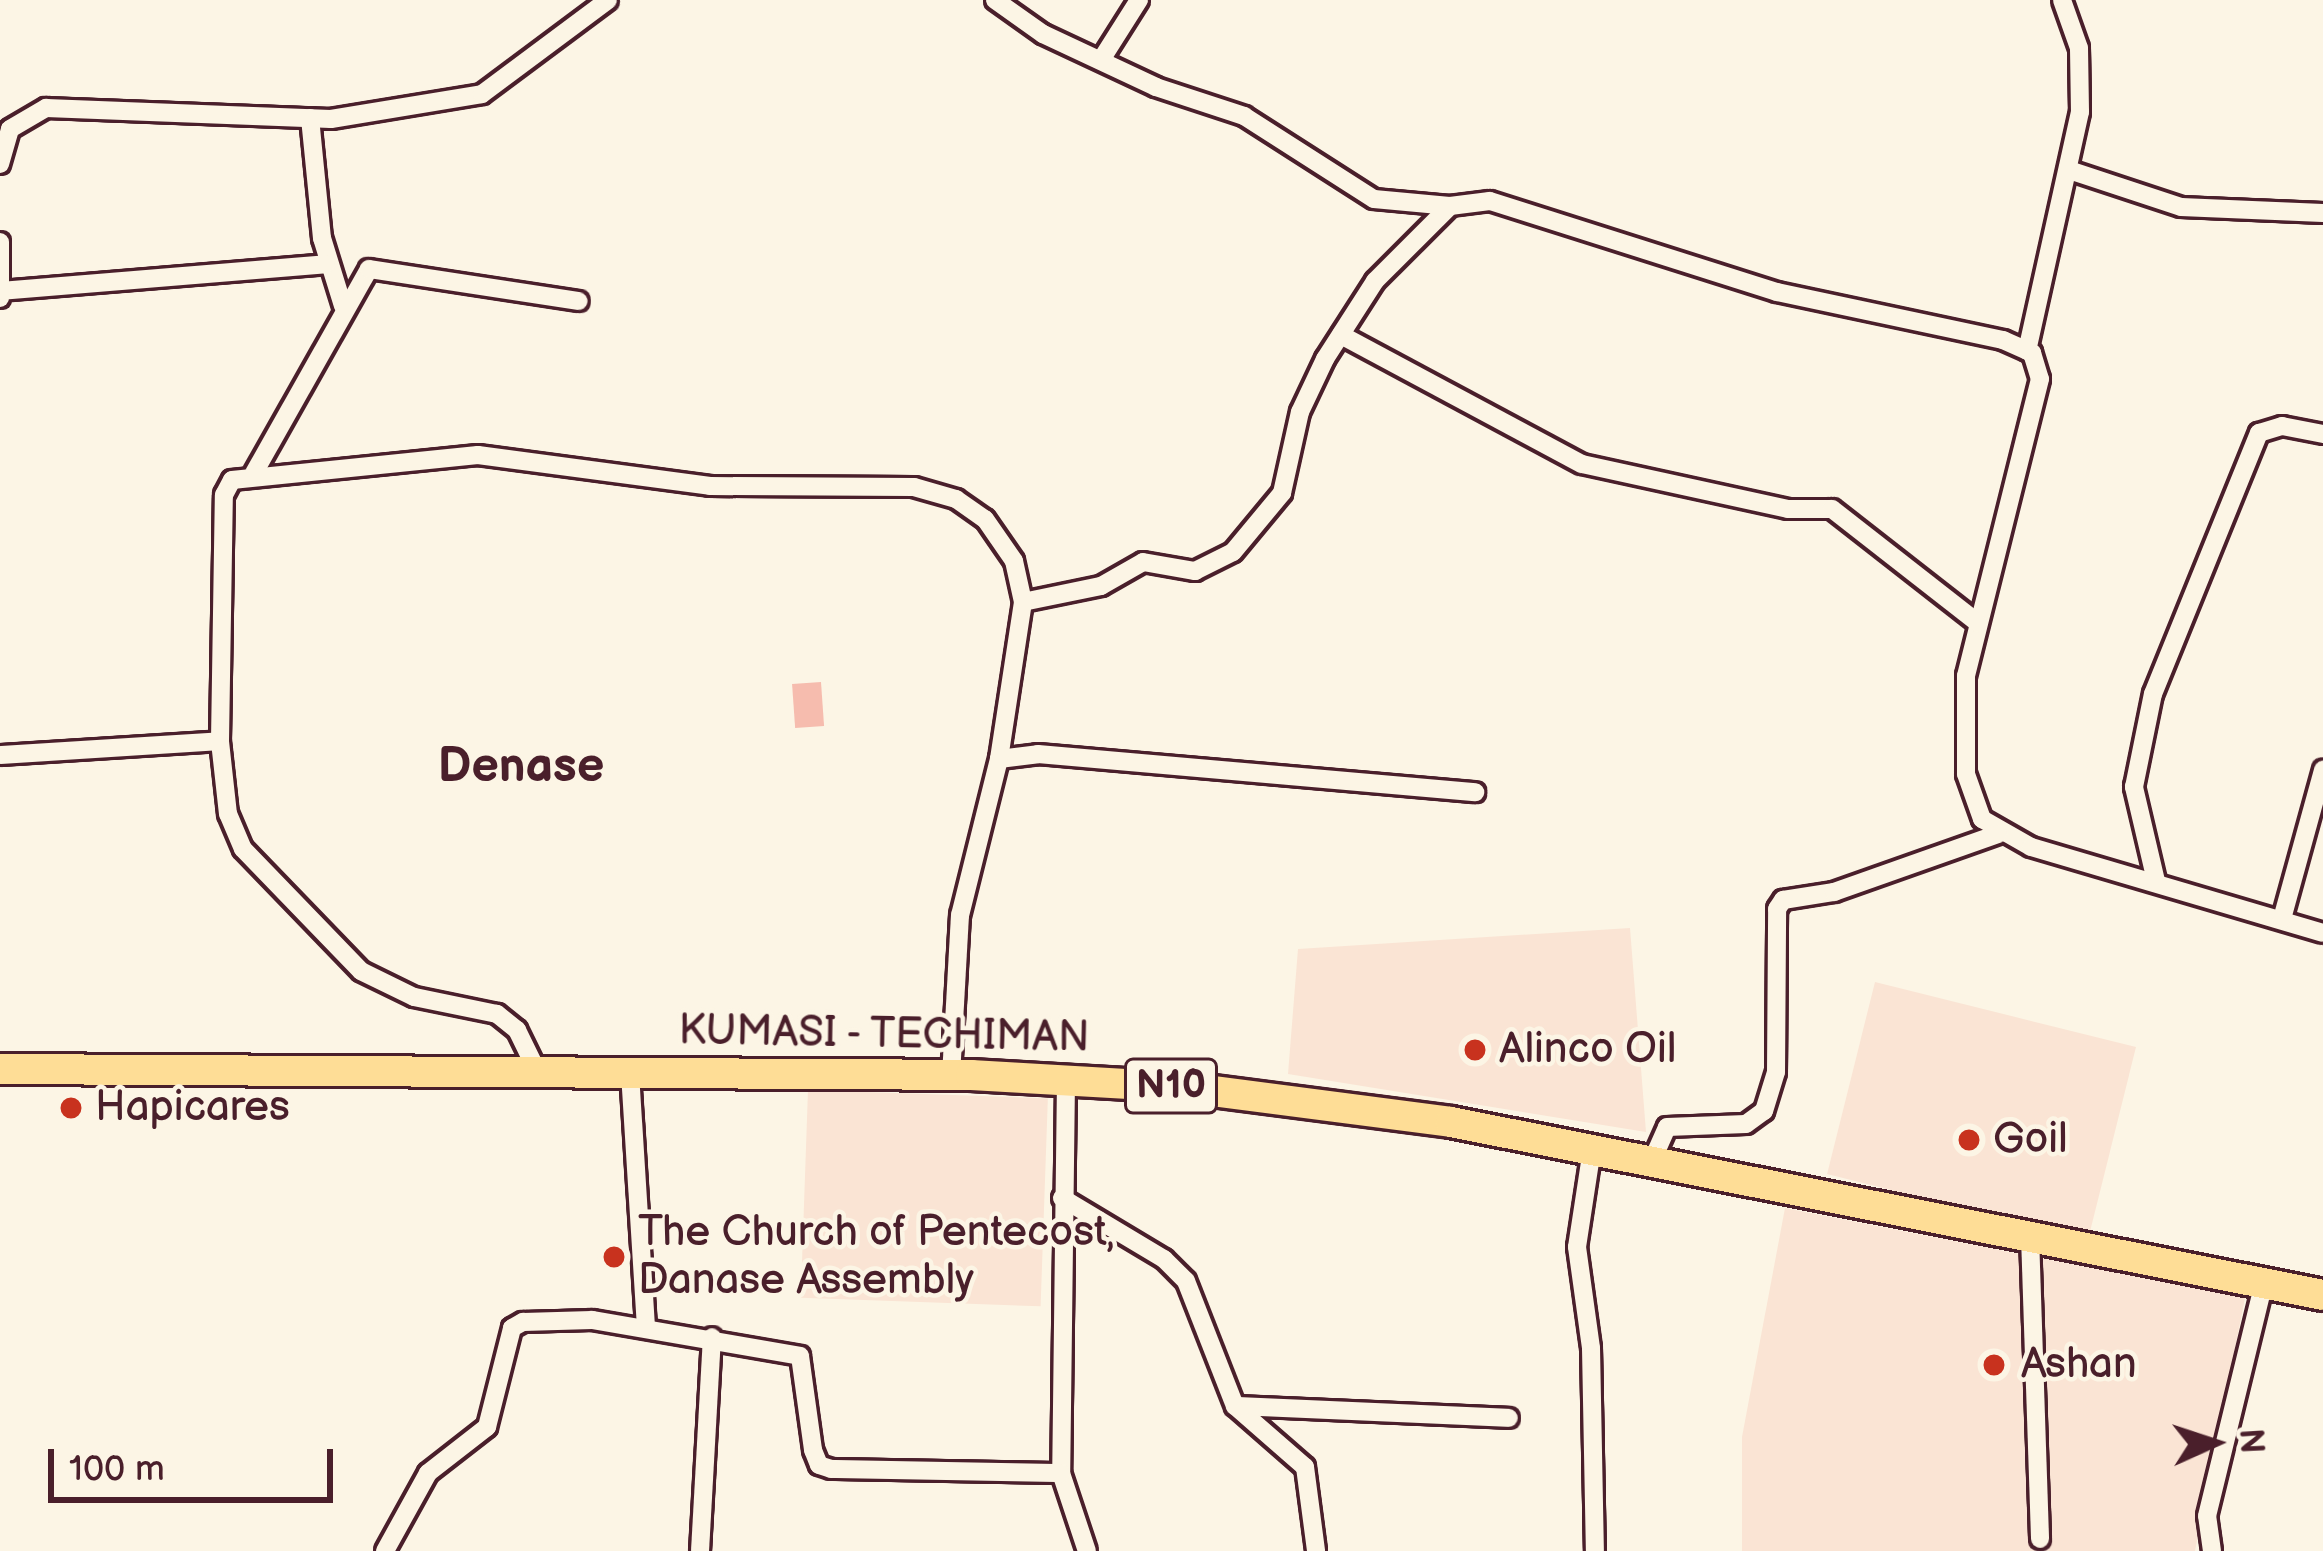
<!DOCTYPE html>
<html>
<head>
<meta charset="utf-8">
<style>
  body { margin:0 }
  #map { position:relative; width:2323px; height:1551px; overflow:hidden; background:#fcf5e5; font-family:"Balsamiq Sans",sans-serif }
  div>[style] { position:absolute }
  .built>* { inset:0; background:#fae4d4; transform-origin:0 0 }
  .building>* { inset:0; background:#f6bcae; transform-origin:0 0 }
  .roads { filter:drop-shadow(3px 0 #4a1f2b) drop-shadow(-3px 0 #4a1f2b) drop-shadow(0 3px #4a1f2b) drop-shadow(0 -3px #4a1f2b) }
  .minor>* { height:18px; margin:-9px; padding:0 9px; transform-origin:9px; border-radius:9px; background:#fcf5e5 }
  .trunk>* { height:30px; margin:-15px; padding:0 15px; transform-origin:15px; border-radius:15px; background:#fedd96 }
  .dots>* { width:33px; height:33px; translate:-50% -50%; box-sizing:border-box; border:6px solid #fcf5e5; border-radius:50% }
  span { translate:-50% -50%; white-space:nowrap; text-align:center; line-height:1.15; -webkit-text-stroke:9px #fcf5e5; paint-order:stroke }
  .shield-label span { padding:3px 9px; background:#fcf5e5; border:3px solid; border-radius:9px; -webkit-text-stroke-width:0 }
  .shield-label { font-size:39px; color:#4a1f2b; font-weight:700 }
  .street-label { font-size:42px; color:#4a1f2b }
  .poi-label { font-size:42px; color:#4a1f2b }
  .left { translate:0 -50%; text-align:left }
  .quarter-label { font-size:48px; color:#4a1f2b; font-weight:700 }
  .north { position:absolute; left:2155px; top:1383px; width:120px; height:120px; -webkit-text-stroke:9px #fcf5e5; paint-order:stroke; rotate:87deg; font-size:33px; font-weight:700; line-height:48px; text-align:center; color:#4a1f2b }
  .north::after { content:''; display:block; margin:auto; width:42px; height:54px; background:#4a1f2b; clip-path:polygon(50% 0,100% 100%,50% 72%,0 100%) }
  .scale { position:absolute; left:48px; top:1449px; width:285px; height:54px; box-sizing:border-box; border:6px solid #4a1f2b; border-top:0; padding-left:15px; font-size:36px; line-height:42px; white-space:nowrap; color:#4a1f2b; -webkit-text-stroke:9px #fcf5e5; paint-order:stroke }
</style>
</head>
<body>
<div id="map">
  <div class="built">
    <i style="clip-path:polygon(1630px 928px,1646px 1132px,1288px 1074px,1298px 949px)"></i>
    <i style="left:1875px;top:982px;width:269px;height:198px;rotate:14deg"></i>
    <i style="left:808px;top:1090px;width:240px;height:208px;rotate:2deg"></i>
    <i style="clip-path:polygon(1785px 1208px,2245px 1298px,2195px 1551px,1742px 1551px,1742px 1437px)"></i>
  </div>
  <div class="building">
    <i style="left:821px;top:682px;width:44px;height:29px;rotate:86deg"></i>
  </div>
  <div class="roads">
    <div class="minor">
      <i style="left:995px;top:0;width:59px;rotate:35.3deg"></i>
      <i style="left:1043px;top:34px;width:125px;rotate:25.1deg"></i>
      <i style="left:1156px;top:87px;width:93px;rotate:18.2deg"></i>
      <i style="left:1244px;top:116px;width:154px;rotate:32.6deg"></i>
      <i style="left:1374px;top:199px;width:76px;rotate:5.3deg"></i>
      <i style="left:1450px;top:206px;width:40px;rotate:-7.1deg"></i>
      <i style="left:1490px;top:201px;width:301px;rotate:17.6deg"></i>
      <i style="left:1777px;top:292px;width:231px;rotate:12deg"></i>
      <i style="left:2003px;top:340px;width:32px;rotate:24deg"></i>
      <i style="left:2032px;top:353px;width:27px;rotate:73deg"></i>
      <i style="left:2040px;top:379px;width:306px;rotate:104deg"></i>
      <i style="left:1966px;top:676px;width:98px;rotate:90deg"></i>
      <i style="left:1966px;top:774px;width:48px;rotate:70.4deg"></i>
      <i style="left:1982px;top:819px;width:56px;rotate:29.7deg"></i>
      <i style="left:2031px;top:847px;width:304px;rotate:16.4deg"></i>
      <i style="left:1101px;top:60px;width:71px;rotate:-57.7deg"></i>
      <i style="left:310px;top:118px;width:121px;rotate:84.3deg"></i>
      <i style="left:322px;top:238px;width:71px;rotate:72.8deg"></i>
      <i style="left:0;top:164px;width:36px;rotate:-74deg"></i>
      <i style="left:10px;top:129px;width:42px;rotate:-30.3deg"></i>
      <i style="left:46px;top:108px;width:285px;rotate:2.2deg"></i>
      <i style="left:331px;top:119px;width:153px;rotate:-9.4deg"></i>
      <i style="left:482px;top:94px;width:157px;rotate:-36.7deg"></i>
      <i style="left:2069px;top:170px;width:118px;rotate:18.3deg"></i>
      <i style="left:2181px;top:207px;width:142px;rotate:2.4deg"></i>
      <i style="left:0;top:242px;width:56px;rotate:90deg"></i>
      <i style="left:1px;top:291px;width:326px;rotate:-4.7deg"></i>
      <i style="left:1341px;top:335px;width:273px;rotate:28.2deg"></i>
      <i style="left:1582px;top:464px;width:211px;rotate:12.3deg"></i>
      <i style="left:1788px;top:509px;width:44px"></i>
      <i style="left:1832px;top:509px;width:185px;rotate:38deg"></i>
      <i style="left:2027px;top:351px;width:245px;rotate:-77.5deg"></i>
      <i style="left:2080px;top:112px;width:64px;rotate:-90.9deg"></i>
      <i style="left:2079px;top:48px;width:51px;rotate:-109.5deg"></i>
      <i style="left:254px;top:473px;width:234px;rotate:-60.6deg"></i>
      <i style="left:369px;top:269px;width:212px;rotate:8.7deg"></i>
      <i style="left:1023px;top:602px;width:80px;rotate:-11.6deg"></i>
      <i style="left:1101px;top:586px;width:48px;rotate:-29.7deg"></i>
      <i style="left:1143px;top:562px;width:53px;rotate:9.8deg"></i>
      <i style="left:1195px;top:571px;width:42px;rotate:-26.6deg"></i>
      <i style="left:1233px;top:552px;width:77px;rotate:-50.3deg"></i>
      <i style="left:1282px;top:493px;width:83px;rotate:-77.5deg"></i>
      <i style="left:1300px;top:412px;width:59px;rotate:-64.7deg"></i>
      <i style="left:1325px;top:359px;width:93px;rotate:-57.3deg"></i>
      <i style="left:1375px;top:281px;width:106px;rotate:-45deg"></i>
      <i style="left:0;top:755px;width:220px;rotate:-3.6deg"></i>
      <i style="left:999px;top:759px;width:39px;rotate:-7deg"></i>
      <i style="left:1038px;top:754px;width:439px;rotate:5deg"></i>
      <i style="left:2156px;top:881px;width:97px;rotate:-103.2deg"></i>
      <i style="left:2134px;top:787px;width:95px;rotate:-78.5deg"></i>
      <i style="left:2153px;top:694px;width:282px;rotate:-67.9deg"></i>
      <i style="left:2259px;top:433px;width:24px;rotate:-17deg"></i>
      <i style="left:2282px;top:426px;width:42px;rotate:11deg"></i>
      <i style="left:2282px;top:919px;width:155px;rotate:-74.6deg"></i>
      <i style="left:538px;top:1073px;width:48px;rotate:-116deg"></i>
      <i style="left:517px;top:1030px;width:26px;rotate:-141deg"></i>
      <i style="left:497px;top:1014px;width:85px;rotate:-168.4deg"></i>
      <i style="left:414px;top:997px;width:59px;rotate:-153.9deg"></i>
      <i style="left:361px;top:971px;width:170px;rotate:-134deg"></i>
      <i style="left:243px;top:849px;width:38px;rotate:-113deg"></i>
      <i style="left:228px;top:814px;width:73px;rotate:-96.3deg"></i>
      <i style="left:220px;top:741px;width:246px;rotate:-89.1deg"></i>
      <i style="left:224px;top:495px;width:17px;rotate:-62deg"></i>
      <i style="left:232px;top:480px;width:247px;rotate:-5.8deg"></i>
      <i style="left:478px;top:455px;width:234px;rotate:7.6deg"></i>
      <i style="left:710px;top:486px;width:204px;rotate:0.3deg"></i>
      <i style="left:914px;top:487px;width:44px;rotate:15.9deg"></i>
      <i style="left:956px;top:499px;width:35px;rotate:35deg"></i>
      <i style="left:985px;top:519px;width:51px;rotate:55.4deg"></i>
      <i style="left:1014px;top:561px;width:42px;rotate:77.6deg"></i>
      <i style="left:1023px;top:602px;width:159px;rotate:98.7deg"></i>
      <i style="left:999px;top:759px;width:161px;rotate:104deg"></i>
      <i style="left:960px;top:915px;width:160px;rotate:93.2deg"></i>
      <i style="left:630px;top:1073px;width:256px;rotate:86.4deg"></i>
      <i style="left:1066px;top:1080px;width:393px;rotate:90.7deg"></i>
      <i style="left:1061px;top:1473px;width:82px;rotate:71.6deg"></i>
      <i style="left:1592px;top:1149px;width:99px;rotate:98.7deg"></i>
      <i style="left:1577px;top:1247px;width:102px;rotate:82.1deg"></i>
      <i style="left:1591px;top:1348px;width:203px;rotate:88.9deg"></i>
      <i style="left:1652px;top:1161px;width:37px;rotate:-66deg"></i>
      <i style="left:1667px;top:1127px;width:79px;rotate:-2.2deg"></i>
      <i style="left:1746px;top:1124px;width:22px;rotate:-36deg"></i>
      <i style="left:1764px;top:1111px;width:41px;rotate:-72.9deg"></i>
      <i style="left:1776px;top:1072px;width:163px;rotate:-89.6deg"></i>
      <i style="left:1777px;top:909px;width:11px;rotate:-56deg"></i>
      <i style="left:1783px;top:900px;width:52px;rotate:-8.9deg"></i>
      <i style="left:1834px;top:892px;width:174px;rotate:-19.5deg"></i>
      <i style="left:1062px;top:1198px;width:119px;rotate:30.9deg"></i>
      <i style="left:1164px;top:1259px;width:31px;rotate:45deg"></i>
      <i style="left:1186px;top:1281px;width:134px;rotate:68.6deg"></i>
      <i style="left:1235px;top:1406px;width:93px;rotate:41.1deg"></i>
      <i style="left:1305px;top:1467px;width:85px;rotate:82.5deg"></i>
      <i style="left:2030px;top:1236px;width:303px;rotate:88.1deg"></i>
      <i style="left:1235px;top:1406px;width:274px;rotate:2.5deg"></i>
      <i style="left:385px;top:1551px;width:89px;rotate:-61.1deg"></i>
      <i style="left:428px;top:1473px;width:75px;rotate:-37.9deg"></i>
      <i style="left:487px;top:1427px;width:102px;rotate:-75.8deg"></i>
      <i style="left:512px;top:1328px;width:13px;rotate:-29deg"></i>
      <i style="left:523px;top:1322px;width:69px;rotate:-1.7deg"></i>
      <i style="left:592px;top:1320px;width:211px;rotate:9.8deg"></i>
      <i style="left:800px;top:1356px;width:95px;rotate:82.1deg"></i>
      <i style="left:813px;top:1450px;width:16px;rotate:68deg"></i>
      <i style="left:819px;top:1465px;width:13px;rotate:18deg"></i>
      <i style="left:831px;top:1469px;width:230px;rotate:1deg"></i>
      <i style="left:700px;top:1551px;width:214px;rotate:-86.8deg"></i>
      <i style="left:2212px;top:1551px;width:35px;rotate:-98deg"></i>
      <i style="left:2207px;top:1516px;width:240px;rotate:-76.3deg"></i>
    </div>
    <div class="trunk">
      <i style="left:0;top:1069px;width:971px;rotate:0.35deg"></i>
      <i style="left:971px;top:1075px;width:211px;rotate:3.3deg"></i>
      <i style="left:1182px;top:1087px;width:271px;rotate:7.4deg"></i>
      <i style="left:1451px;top:1122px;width:889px;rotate:11.22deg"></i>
    </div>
  </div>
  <div class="dots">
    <i style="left:1475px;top:1050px;background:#c8321e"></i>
    <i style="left:71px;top:1108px;background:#c8321e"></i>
    <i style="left:1969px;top:1140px;background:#c8321e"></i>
    <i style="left:614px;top:1257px;background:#c8321e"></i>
    <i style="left:1994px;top:1365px;background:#c8321e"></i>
  </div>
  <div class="shield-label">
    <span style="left:1171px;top:1086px">N10</span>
  </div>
  <div class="street-label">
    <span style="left:884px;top:1035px;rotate:1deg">KUMASI - TECHIMAN</span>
  </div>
  <div class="poi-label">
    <span class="left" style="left:1499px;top:1050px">Alinco Oil</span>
    <span class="left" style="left:95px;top:1108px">Hapicares</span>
    <span class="left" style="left:1993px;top:1140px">Goil</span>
    <span class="left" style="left:638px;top:1257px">The Church of Pentecost,<br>Danase Assembly</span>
    <span class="left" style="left:2021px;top:1365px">Ashan</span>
  </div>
  <div class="quarter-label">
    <span style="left:521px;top:767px">Denase</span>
  </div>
  <div class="north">N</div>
  <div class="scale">100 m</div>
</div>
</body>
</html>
